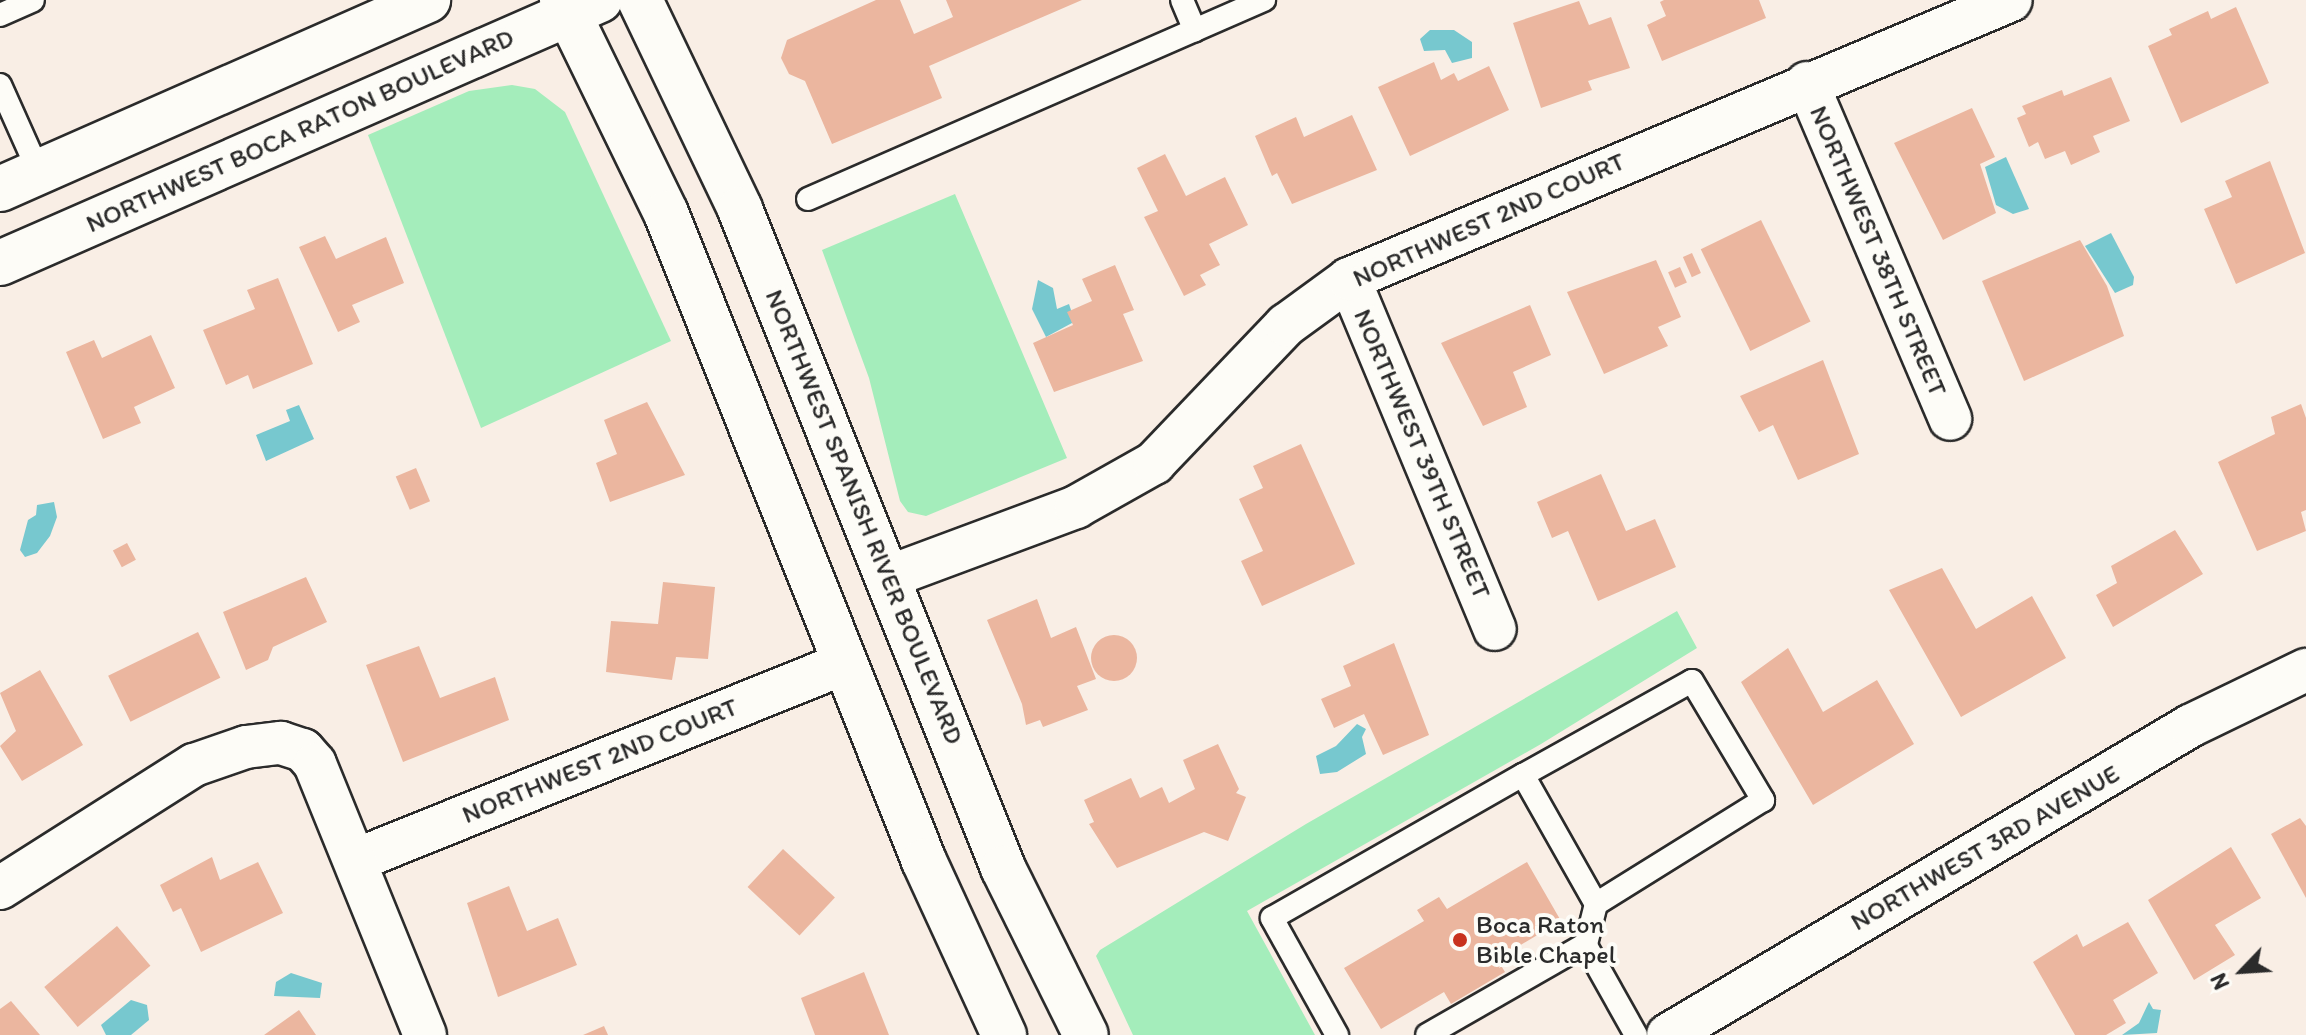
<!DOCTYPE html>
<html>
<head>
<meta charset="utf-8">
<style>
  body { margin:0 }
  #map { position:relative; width:2306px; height:1035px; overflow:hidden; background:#f9eee5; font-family:Itim,sans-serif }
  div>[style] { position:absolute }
  .green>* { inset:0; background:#a4edbb }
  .water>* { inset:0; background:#77c8cf }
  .building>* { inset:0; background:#ebb69f; transform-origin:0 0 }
  .round { border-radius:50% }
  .roads { filter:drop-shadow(2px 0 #2b2b2b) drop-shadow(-2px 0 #2b2b2b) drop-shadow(0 2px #2b2b2b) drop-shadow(0 -2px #2b2b2b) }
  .service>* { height:22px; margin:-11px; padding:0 11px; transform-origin:11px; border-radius:11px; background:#fdfcf7 }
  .minor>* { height:42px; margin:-21px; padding:0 21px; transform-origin:21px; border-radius:21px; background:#fdfcf7 }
  .tertiary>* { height:44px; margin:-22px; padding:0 22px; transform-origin:22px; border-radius:22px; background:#fdfcf7 }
  .secondary>* { height:44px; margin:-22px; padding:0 22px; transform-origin:22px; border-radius:22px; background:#fdfcf7 }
  .dots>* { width:22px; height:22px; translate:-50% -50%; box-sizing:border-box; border:4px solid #fdfcf7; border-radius:50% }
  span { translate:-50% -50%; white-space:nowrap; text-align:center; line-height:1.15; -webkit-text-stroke:8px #fdfcf7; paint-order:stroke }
  .street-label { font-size:26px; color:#2b2b2b }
  .poi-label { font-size:26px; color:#2b2b2b }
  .left { translate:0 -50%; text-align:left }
  .north { position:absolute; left:2202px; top:931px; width:80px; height:80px; -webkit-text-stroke:6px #fdfcf7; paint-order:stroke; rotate:245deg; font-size:22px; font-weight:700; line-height:32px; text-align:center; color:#2b2b2b }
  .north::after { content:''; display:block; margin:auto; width:28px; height:36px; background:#2b2b2b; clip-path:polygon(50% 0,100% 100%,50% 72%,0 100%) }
</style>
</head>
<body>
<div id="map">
  <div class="green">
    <i style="clip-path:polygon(512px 85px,535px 89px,565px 112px,671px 341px,481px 428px,368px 135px,469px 91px)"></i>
    <i style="clip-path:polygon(955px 194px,1067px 458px,926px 516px,908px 512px,900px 501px,869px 378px,822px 250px)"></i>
    <i style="clip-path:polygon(1677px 611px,1697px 648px,1541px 744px,1247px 911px,1315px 1035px,1133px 1035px,1096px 956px,1100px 950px,1306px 824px)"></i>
  </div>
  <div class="water">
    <i style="clip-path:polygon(1430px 30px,1454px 30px,1472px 42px,1472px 58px,1452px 63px,1445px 50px,1424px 51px,1420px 39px)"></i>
    <i style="clip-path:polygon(2006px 157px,2029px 209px,2013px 214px,1996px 205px,1985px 167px)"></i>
    <i style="clip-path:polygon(2111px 233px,2134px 277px,2133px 285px,2115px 293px,2085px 246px)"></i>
    <i style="clip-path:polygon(1038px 280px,1053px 288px,1057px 309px,1069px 304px,1071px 310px,1072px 323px,1046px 337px,1032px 309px)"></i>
    <i style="clip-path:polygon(299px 405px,314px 439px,266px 461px,256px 435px,290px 421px,286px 410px)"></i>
    <i style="clip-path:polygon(54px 502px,57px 517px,50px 536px,37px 553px,25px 557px,20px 550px,28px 520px,36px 515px,37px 505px)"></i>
    <i style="clip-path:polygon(1357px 724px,1366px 729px,1362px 737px,1366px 754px,1337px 772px,1320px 774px,1316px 756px,1336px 746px)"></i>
    <i style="clip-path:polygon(291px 973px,322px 983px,320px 998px,274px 996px,276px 982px)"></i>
    <i style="clip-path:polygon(131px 1000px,147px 1005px,149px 1020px,131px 1035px,106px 1035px,101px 1025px)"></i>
    <i style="clip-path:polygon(2149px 1002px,2153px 1009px,2161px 1010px,2157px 1033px,2122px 1035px,2139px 1023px)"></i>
  </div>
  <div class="building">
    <i style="clip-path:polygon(876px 0,900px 0,914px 34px,953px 17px,946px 0,1082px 0,929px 66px,942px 98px,832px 144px,805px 81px,789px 74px,781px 58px,787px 40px)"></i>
    <i style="clip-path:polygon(1664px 0,1759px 0,1766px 18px,1662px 61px,1647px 25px,1666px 16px,1660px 2px)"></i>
    <i style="clip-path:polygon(1579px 1px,1589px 25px,1611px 17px,1630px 68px,1588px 81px,1592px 90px,1541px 108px,1513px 23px)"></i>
    <i style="clip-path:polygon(2236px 7px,2269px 83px,2181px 123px,2148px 46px,2172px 35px,2169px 29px,2208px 11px,2211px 19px)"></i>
    <i style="clip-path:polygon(1434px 62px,1441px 80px,1454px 73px,1458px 81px,1489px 66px,1509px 110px,1410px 156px,1378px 87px)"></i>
    <i style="clip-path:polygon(2111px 77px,2130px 121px,2093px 136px,2100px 152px,2071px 165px,2065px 151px,2045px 159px,2038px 142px,2029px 147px,2017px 118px,2026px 114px,2022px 106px,2062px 90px,2064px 96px)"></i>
    <i style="clip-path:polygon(1972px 108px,1995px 157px,1980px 164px,1996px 213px,1943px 240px,1894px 143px)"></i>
    <i style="clip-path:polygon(1352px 115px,1377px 170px,1292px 204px,1277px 173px,1272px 176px,1255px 136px,1296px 117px,1304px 137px)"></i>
    <i style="clip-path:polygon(1165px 154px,1186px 196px,1225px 177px,1248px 225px,1209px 244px,1220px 265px,1200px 275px,1206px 285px,1184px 296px,1144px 217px,1158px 211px,1137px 168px)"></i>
    <i style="clip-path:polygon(2270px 161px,2305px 253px,2236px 284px,2204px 209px,2232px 197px,2225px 181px)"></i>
    <i style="left:1761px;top:220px;width:113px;height:67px;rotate:64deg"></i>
    <i style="clip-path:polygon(325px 236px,336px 259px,386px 237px,404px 283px,352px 305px,360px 322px,338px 332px,299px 247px)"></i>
    <i style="clip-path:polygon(2080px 240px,2107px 286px,2124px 336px,2024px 381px,1982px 281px)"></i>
    <i style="left:1692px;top:253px;width:22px;height:10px;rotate:66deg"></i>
    <i style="clip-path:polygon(1656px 260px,1681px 317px,1658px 327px,1668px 346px,1604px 374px,1567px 292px)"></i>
    <i style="clip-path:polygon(1115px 265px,1134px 310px,1123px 314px,1143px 361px,1054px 392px,1033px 343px,1073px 325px,1067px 312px,1092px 301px,1082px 279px)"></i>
    <i style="left:1680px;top:267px;width:17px;height:13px;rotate:66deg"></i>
    <i style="clip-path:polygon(278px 278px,313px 364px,253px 389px,248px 375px,226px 385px,203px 330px,255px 309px,247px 290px)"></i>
    <i style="clip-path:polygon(1530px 305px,1551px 355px,1513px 372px,1527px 407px,1483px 426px,1441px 343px)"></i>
    <i style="clip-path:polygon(151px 335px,175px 388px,134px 407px,141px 423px,103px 439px,66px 352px,94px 340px,102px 358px)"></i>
    <i style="clip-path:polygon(1823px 360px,1859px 454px,1798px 480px,1773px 425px,1759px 432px,1740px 396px)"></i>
    <i style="clip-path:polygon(647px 402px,685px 475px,610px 502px,596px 463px,617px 454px,604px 420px)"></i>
    <i style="clip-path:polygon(2301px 404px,2306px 418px,2306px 510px,2301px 512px,2306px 531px,2257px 551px,2218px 462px,2275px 434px,2271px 417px)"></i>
    <i style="clip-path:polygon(1301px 444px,1355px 564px,1262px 606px,1241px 561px,1263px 551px,1239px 499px,1263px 488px,1253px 466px)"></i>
    <i style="left:416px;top:468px;width:36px;height:22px;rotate:67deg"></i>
    <i style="clip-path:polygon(1601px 474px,1626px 531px,1655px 519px,1676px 567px,1598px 601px,1568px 531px,1552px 538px,1537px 502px)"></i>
    <i style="clip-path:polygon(2175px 530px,2203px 574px,2113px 627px,2096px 595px,2117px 583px,2111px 566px)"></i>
    <i style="left:127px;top:543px;width:19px;height:16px;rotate:62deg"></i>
    <i style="clip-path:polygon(1942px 568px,1976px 629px,2032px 596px,2066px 658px,1961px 717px,1889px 590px)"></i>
    <i style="clip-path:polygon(306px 577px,327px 622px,273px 647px,268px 660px,246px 670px,223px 612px)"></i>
    <i style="clip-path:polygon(663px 582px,715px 587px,708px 659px,676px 657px,672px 680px,606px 672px,611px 621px,658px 624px)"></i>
    <i style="clip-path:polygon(1037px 599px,1051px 638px,1076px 627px,1096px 679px,1077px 686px,1088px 710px,1043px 727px,1040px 720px,1026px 725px,1022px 704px,987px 620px)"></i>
    <i style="left:198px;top:632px;width:51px;height:100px;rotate:64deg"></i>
    <i class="round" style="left:1091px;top:635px;width:46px;height:46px"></i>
    <i style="clip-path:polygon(1394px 643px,1429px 735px,1383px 755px,1364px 714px,1334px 728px,1321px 699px,1351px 686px,1343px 666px)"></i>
    <i style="clip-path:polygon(419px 646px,440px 698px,495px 677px,509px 720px,403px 762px,366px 665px)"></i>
    <i style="clip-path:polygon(1788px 648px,1823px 712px,1877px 680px,1914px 744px,1813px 805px,1741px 682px)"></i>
    <i style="clip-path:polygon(40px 670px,83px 745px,22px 781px,0 746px,16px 731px,0 693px)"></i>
    <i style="clip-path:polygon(1218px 744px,1239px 789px,1236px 793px,1246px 797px,1228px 841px,1204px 832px,1117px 868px,1089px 824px,1094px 822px,1084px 800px,1131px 778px,1140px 798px,1162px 787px,1169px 803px,1195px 789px,1183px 760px)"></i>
    <i style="clip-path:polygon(2300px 818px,2306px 826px,2306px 898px,2271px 834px)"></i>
    <i style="clip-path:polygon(2231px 847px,2261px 898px,2215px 925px,2235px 955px,2194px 980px,2148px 900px)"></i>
    <i style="left:783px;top:849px;width:71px;height:52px;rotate:43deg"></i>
    <i style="clip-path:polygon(212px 857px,220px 880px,258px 862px,283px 913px,201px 952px,181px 908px,173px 912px,160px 885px)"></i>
    <i style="clip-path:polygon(1527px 862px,1561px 921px,1497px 959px,1505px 972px,1451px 1004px,1444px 992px,1381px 1029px,1344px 968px,1424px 921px,1417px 910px,1439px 897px,1447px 909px)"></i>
    <i style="clip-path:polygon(509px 886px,527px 931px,558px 918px,577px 965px,498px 997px,467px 903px)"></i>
    <i style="clip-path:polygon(2128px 922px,2158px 973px,2113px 1000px,2126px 1023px,2106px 1035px,2075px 1035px,2033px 962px,2077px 934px,2083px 947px)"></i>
    <i style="left:117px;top:926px;width:52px;height:95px;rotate:50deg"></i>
    <i style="clip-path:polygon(864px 972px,889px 1035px,815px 1035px,801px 998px)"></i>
    <i style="clip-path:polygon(11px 1001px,40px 1035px,0 1035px,0 1009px)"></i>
    <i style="clip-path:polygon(299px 1010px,316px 1035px,264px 1035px)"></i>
    <i style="clip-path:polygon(604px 1026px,608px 1035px,583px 1035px)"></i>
  </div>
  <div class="roads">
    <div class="service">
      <i style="left:1182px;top:0;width:33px;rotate:67deg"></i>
      <i style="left:0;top:15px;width:36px;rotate:-24deg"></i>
      <i style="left:0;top:85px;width:95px;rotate:65.9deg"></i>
      <i style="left:808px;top:199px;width:498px;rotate:-23.6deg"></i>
      <i style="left:1523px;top:775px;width:193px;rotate:-29.1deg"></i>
      <i style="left:1692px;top:681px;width:139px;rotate:59.2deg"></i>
      <i style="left:1763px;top:800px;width:197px;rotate:148.1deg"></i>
      <i style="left:1585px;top:944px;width:104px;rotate:60.7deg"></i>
      <i style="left:1337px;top:1035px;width:134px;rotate:-119.1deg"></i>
      <i style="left:1272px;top:918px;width:289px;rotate:-29.7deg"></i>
      <i style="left:1523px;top:775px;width:148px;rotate:60.5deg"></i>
      <i style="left:1596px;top:904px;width:41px;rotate:104deg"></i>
      <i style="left:1586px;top:944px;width:183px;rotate:150.2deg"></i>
    </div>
    <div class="minor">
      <i style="left:1807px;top:83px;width:365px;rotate:66.9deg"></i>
      <i style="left:1349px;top:279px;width:379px;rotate:67.4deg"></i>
      <i style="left:888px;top:577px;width:201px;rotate:-20.4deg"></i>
      <i style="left:1076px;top:507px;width:90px;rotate:-29.4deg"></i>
      <i style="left:1154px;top:463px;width:191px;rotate:-46.3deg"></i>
      <i style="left:1286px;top:325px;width:78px;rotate:-36.1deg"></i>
      <i style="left:1349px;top:279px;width:718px;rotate:-22.85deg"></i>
      <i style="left:356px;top:860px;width:527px;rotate:-21.94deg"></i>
      <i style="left:0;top:888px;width:230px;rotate:-32.4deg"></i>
      <i style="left:194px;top:765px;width:55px;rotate:-19.1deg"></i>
      <i style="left:246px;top:747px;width:35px;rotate:-7deg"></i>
      <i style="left:281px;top:743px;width:23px;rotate:18deg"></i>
      <i style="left:303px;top:750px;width:18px;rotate:49deg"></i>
      <i style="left:315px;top:764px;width:292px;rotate:67.9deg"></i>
      <i style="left:1668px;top:1035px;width:607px;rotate:-30.62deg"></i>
      <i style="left:2190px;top:726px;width:129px;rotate:-25.8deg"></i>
    </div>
    <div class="tertiary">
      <i style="left:0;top:189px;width:468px;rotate:-23.8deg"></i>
      <i style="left:0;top:263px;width:655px;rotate:-23.67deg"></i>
    </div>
    <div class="secondary">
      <i style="left:562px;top:0;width:237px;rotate:64deg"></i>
      <i style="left:666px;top:213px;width:697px;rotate:68.29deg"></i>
      <i style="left:924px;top:861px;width:192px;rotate:65.3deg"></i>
      <i style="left:640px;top:0;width:232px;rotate:64.4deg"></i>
      <i style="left:740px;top:209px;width:710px;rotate:68.24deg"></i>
      <i style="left:1003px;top:868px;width:186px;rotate:63.6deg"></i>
    </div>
  </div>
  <div class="dots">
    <i style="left:1460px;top:940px;background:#c8321e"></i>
  </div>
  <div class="street-label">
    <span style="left:300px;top:131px;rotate:-24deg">NORTHWEST BOCA RATON BOULEVARD</span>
    <span style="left:1489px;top:220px;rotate:-24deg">NORTHWEST 2ND COURT</span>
    <span style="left:1878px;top:251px;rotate:67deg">NORTHWEST 38TH STREET</span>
    <span style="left:1422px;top:454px;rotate:67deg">NORTHWEST 39TH STREET</span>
    <span style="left:864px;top:517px;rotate:68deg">NORTHWEST SPANISH RIVER BOULEVARD</span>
    <span style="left:600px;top:761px;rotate:-22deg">NORTHWEST 2ND COURT</span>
    <span style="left:1985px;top:848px;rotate:-30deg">NORTHWEST 3RD AVENUE</span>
  </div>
  <div class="poi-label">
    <span class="left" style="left:1476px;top:940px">Boca Raton<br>Bible Chapel</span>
  </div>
  <div class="north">N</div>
</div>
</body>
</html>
